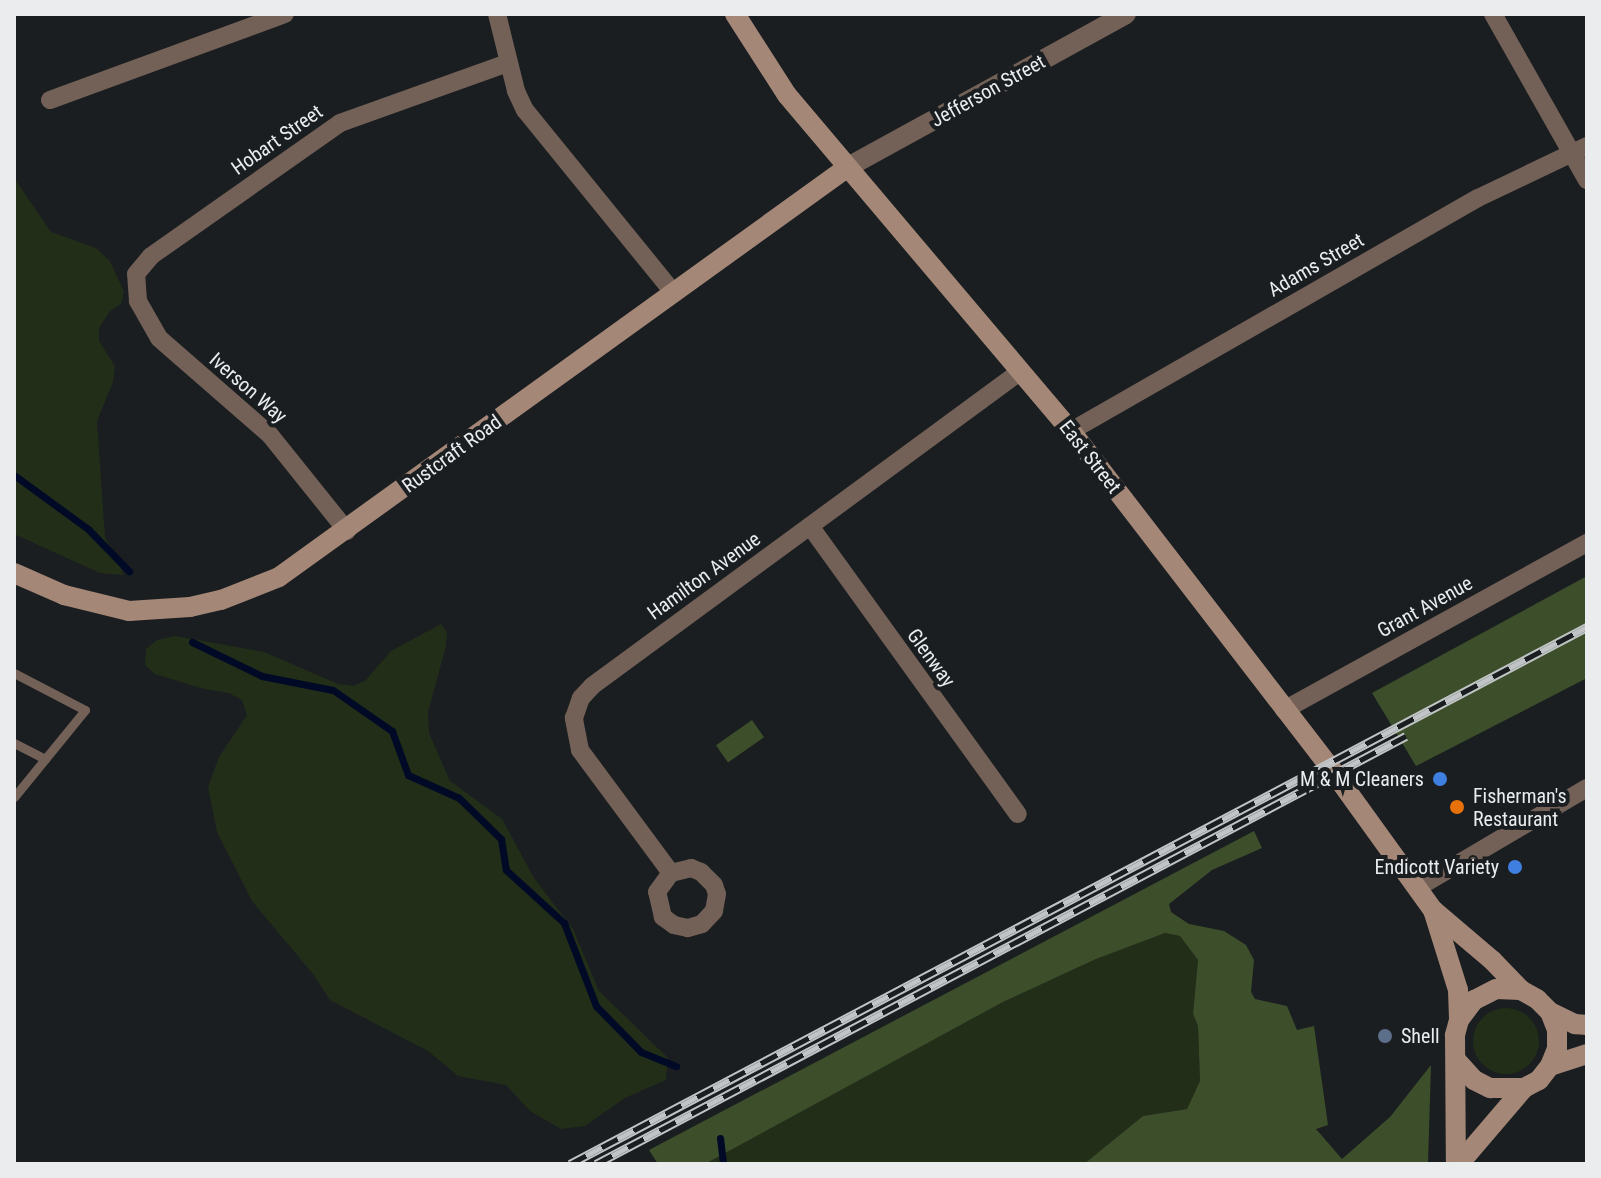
<!DOCTYPE html>
<html>
<head>
<meta charset="utf-8">
<style>
  body { margin:0 }
  #map { position:relative; width:1601px; height:1178px; overflow:hidden; background:#1a1e21; font-family:"Roboto Condensed",sans-serif }
  div>[style] { position:absolute }
  .green>* { inset:0; background:#222e18 }
  .round { border-radius:50% }
  .forest>* { inset:0; background:#3c4f2a; transform-origin:0 0 }
  .stream>* { height:7px; margin:-3.5px; padding:0 3.5px; transform-origin:3.5px; border-radius:3.5px; background:#000925 }
  .service>* { height:9px; margin:-4.5px; padding:0 4.5px; transform-origin:4.5px; border-radius:4.5px; background:#736157 }
  .minor>* { height:18px; margin:-9px; padding:0 9px; transform-origin:9px; border-radius:9px; background:#736157 }
  .tertiary>* { height:20px; margin:-10px; padding:0 10px; transform-origin:10px; border-radius:10px; background:#736157 }
  .secondary>* { height:20px; margin:-10px; padding:0 10px; transform-origin:10px; border-radius:10px; background:#a48777 }
  .rail>* { height:9px; margin-top:-4.5px; transform-origin:0; background:repeating-linear-gradient(90deg,#1a1e21 0 18px,#c1c4c6 0 36px); box-sizing:border-box; border-block:2px solid #c1c4c6 }
  .dots>* { width:22px; height:22px; translate:-50% -50%; box-sizing:border-box; border:4px solid #1a1e21; border-radius:50% }
  span { translate:-50% -50%; white-space:nowrap; text-align:center; line-height:1.15; -webkit-text-stroke:8px #1a1e21; paint-order:stroke }
  .street-label { font-size:20px; color:#eaecee }
  .poi-label { font-size:20px; color:#eaecee }
  .right { translate:-100% -50%; text-align:right }
  .left { translate:0 -50%; text-align:left }
  .frame { position:absolute; inset:0; border:16px solid #eaecee; pointer-events:none }
</style>
</head>
<body>
<div id="map">
  <div class="green">
    <i style="clip-path:polygon(14px 178px,51px 232px,96px 248px,110px 261px,124px 292px,121px 304px,110px 311px,99px 328px,99px 341px,115px 366px,113px 382px,97px 421px,105px 537px,124px 575px,100px 573px,14px 534px)"></i>
    <i style="clip-path:polygon(441px 624px,447px 632px,446px 646px,428px 712px,429px 733px,450px 781px,502px 819px,534px 878px,573px 929px,599px 991px,668px 1058px,666px 1080px,625px 1098px,585px 1126px,561px 1129px,530px 1111px,506px 1085px,458px 1076px,428px 1051px,330px 1000px,313px 974px,252px 901px,217px 832px,208px 787px,219px 757px,247px 715px,242px 700px,229px 693px,204px 689px,155px 674px,145px 665px,146px 649px,157px 640px,175px 636px,264px 652px,338px 684px,353px 686px,365px 681px,391px 651px)"></i>
    <i style="clip-path:polygon(1164px 933px,1180px 936px,1198px 960px,1193px 1014px,1198px 1026px,1200px 1081px,1187px 1109px,1143px 1116px,1084px 1164px,705px 1164px,1003px 1002px,1096px 959px)"></i>
    <i class="round" style="left:1473px;top:1008px;width:66px;height:66px"></i>
  </div>
  <div class="forest">
    <i style="clip-path:polygon(1587px 576px,1587px 678px,1416px 766px,1372px 693px)"></i>
    <i style="left:752px;top:720px;width:21px;height:44px;rotate:55deg"></i>
    <i style="clip-path:polygon(1254px 831px,1262px 848px,1212px 870px,1169px 904px,1171px 912px,1189px 924px,1224px 931px,1246px 945px,1254px 960px,1251px 992px,1255px 999px,1287px 1006px,1297px 1030px,1314px 1026px,1328px 1125px,1316px 1129px,1342px 1159px,1390px 1117px,1431px 1065px,1428px 1164px,1084px 1164px,1143px 1116px,1187px 1109px,1200px 1081px,1198px 1026px,1193px 1014px,1198px 960px,1180px 936px,1165px 933px,1096px 959px,1003px 1002px,705px 1164px,658px 1164px,649px 1150px)"></i>
  </div>
  <div class="stream">
    <i style="left:14px;top:475px;width:92px;rotate:36.1deg"></i>
    <i style="left:88px;top:529px;width:59px;rotate:45.7deg"></i>
    <i style="left:192px;top:642px;width:78px;rotate:25.9deg"></i>
    <i style="left:262px;top:676px;width:72px;rotate:11.2deg"></i>
    <i style="left:333px;top:690px;width:72px;rotate:34.8deg"></i>
    <i style="left:392px;top:731px;width:47px;rotate:70deg"></i>
    <i style="left:408px;top:775px;width:56px;rotate:24.3deg"></i>
    <i style="left:459px;top:798px;width:59px;rotate:44.3deg"></i>
    <i style="left:501px;top:839px;width:31px;rotate:81deg"></i>
    <i style="left:506px;top:870px;width:79px;rotate:42.4deg"></i>
    <i style="left:564px;top:923px;width:89px;rotate:68.9deg"></i>
    <i style="left:596px;top:1006px;width:64px;rotate:45.6deg"></i>
    <i style="left:641px;top:1052px;width:38px;rotate:22deg"></i>
    <i style="left:720px;top:1138px;width:26px;rotate:83deg"></i>
  </div>
  <div class="service">
    <i style="left:14px;top:673px;width:80px;rotate:27.5deg"></i>
    <i style="left:85px;top:710px;width:112px;rotate:129.2deg"></i>
    <i style="left:14px;top:743px;width:35px;rotate:27deg"></i>
  </div>
  <div class="minor">
    <i style="left:497px;top:14px;width:79px;rotate:76.1deg"></i>
    <i style="left:516px;top:91px;width:21px;rotate:65deg"></i>
    <i style="left:525px;top:110px;width:235px;rotate:50.9deg"></i>
    <i style="left:1493px;top:14px;width:191px;rotate:60.5deg"></i>
    <i style="left:50px;top:100px;width:250px;rotate:-20.1deg"></i>
    <i style="left:1071px;top:431px;width:469px;rotate:-29.8deg"></i>
    <i style="left:1478px;top:198px;width:121px;rotate:-25.5deg"></i>
    <i style="left:810px;top:526px;width:355px;rotate:54.2deg"></i>
    <i style="left:347px;top:531px;width:123px;rotate:-128.7deg"></i>
    <i style="left:270px;top:435px;width:147px;rotate:-138.9deg"></i>
    <i style="left:159px;top:338px;width:43px;rotate:-119.6deg"></i>
    <i style="left:138px;top:301px;width:27px;rotate:-94deg"></i>
    <i style="left:136px;top:274px;width:23px;rotate:-50deg"></i>
    <i style="left:151px;top:256px;width:231px;rotate:-35.1deg"></i>
    <i style="left:340px;top:123px;width:178px;rotate:-19.7deg"></i>
    <i style="left:1284px;top:710px;width:346px;rotate:-28.9deg"></i>
    <i style="left:671px;top:873px;width:21px;rotate:-14deg"></i>
    <i style="left:691px;top:868px;width:11px;rotate:22deg"></i>
    <i style="left:701px;top:872px;width:18px;rotate:45deg"></i>
    <i style="left:714px;top:885px;width:9px;rotate:72deg"></i>
    <i style="left:717px;top:894px;width:17px;rotate:100deg"></i>
    <i style="left:714px;top:911px;width:18px;rotate:133deg"></i>
    <i style="left:702px;top:924px;width:15px;rotate:164deg"></i>
    <i style="left:688px;top:928px;width:14px;rotate:-168deg"></i>
    <i style="left:674px;top:925px;width:14px;rotate:-144deg"></i>
    <i style="left:663px;top:917px;width:26px;rotate:-103deg"></i>
    <i style="left:657px;top:892px;width:24px;rotate:-54deg"></i>
    <i style="left:671px;top:873px;width:153px;rotate:-126.5deg"></i>
    <i style="left:580px;top:750px;width:33px;rotate:-101deg"></i>
    <i style="left:574px;top:718px;width:21px;rotate:-71deg"></i>
    <i style="left:581px;top:698px;width:16px;rotate:-47deg"></i>
    <i style="left:592px;top:686px;width:532px;rotate:-36.29deg"></i>
    <i style="left:1417px;top:888px;width:197px;rotate:-30.5deg"></i>
  </div>
  <div class="tertiary">
    <i style="left:848px;top:167px;width:317px;rotate:-28.8deg"></i>
  </div>
  <div class="secondary">
    <i style="left:735px;top:14px;width:96px;rotate:57.3deg"></i>
    <i style="left:787px;top:95px;width:440px;rotate:49.8deg"></i>
    <i style="left:1071px;top:431px;width:428px;rotate:52.4deg"></i>
    <i style="left:1332px;top:770px;width:173px;rotate:54.2deg"></i>
    <i style="left:1433px;top:910px;width:77px;rotate:40.3deg"></i>
    <i style="left:1492px;top:960px;width:42px;rotate:46deg"></i>
    <i style="left:14px;top:573px;width:55px;rotate:23.7deg"></i>
    <i style="left:64px;top:595px;width:67px;rotate:13.8deg"></i>
    <i style="left:129px;top:611px;width:61px;rotate:-3.8deg"></i>
    <i style="left:190px;top:607px;width:32px;rotate:-13deg"></i>
    <i style="left:221px;top:600px;width:62px;rotate:-21.6deg"></i>
    <i style="left:279px;top:577px;width:701px;rotate:-35.78deg"></i>
    <i style="left:1433px;top:910px;width:84px;rotate:72.6deg"></i>
    <i style="left:1458px;top:990px;width:30px;rotate:88deg"></i>
    <i style="left:1550px;top:1012px;width:28px;rotate:26deg"></i>
    <i style="left:1575px;top:1024px;width:12px;rotate:5deg"></i>
    <i style="left:1456px;top:1060px;width:27px;rotate:48deg"></i>
    <i style="left:1474px;top:1080px;width:18px;rotate:27deg"></i>
    <i style="left:1490px;top:1088px;width:34px"></i>
    <i style="left:1524px;top:1088px;width:17px;rotate:-28deg"></i>
    <i style="left:1539px;top:1080px;width:18px;rotate:-52deg"></i>
    <i style="left:1550px;top:1066px;width:18px;rotate:-68deg"></i>
    <i style="left:1557px;top:1049px;width:19px;rotate:-90deg"></i>
    <i style="left:1557px;top:1030px;width:19px;rotate:-111deg"></i>
    <i style="left:1550px;top:1012px;width:18px;rotate:-135deg"></i>
    <i style="left:1537px;top:999px;width:18px;rotate:-151deg"></i>
    <i style="left:1521px;top:990px;width:25px;rotate:-178deg"></i>
    <i style="left:1496px;top:989px;width:25px;rotate:153deg"></i>
    <i style="left:1474px;top:1000px;width:25px;rotate:127deg"></i>
    <i style="left:1459px;top:1020px;width:16px;rotate:105deg"></i>
    <i style="left:1455px;top:1035px;width:129px;rotate:89.6deg"></i>
    <i style="left:1550px;top:1066px;width:39px;rotate:-18deg"></i>
    <i style="left:1459px;top:1164px;width:100px;rotate:-49.5deg"></i>
  </div>
  <div class="rail">
    <i style="left:570px;top:1164px;width:1150px;rotate:-27.84deg"></i>
    <i style="left:596px;top:1164px;width:916px;rotate:-27.85deg"></i>
  </div>
  <div class="dots">
    <i style="left:1440px;top:779px;background:#3f7fe0"></i>
    <i style="left:1457px;top:807px;background:#e8710a"></i>
    <i style="left:1515px;top:867px;background:#3f7fe0"></i>
    <i style="left:1385px;top:1036px;background:#5c6f8a"></i>
  </div>
  <div class="street-label">
    <span style="left:988px;top:91px;rotate:-29deg">Jefferson Street</span>
    <span style="left:277px;top:140px;rotate:-35deg">Hobart Street</span>
    <span style="left:1316px;top:265px;rotate:-30deg">Adams Street</span>
    <span style="left:248px;top:388px;rotate:41deg">Iverson Way</span>
    <span style="left:452px;top:454px;rotate:-36deg">Rustcraft Road</span>
    <span style="left:1090px;top:457px;rotate:52deg">East Street</span>
    <span style="left:704px;top:576px;rotate:-36deg">Hamilton Avenue</span>
    <span style="left:1425px;top:607px;rotate:-29deg">Grant Avenue</span>
    <span style="left:931px;top:658px;rotate:54deg">Glenway</span>
  </div>
  <div class="poi-label">
    <span class="right" style="left:1424px;top:779px">M &amp; M Cleaners</span>
    <span class="left" style="left:1473px;top:808px">Fisherman's<br>Restaurant</span>
    <span class="right" style="left:1499px;top:867px">Endicott Variety</span>
    <span class="left" style="left:1401px;top:1036px">Shell</span>
  </div>
  <div class="frame"></div>
</div>
</body>
</html>
